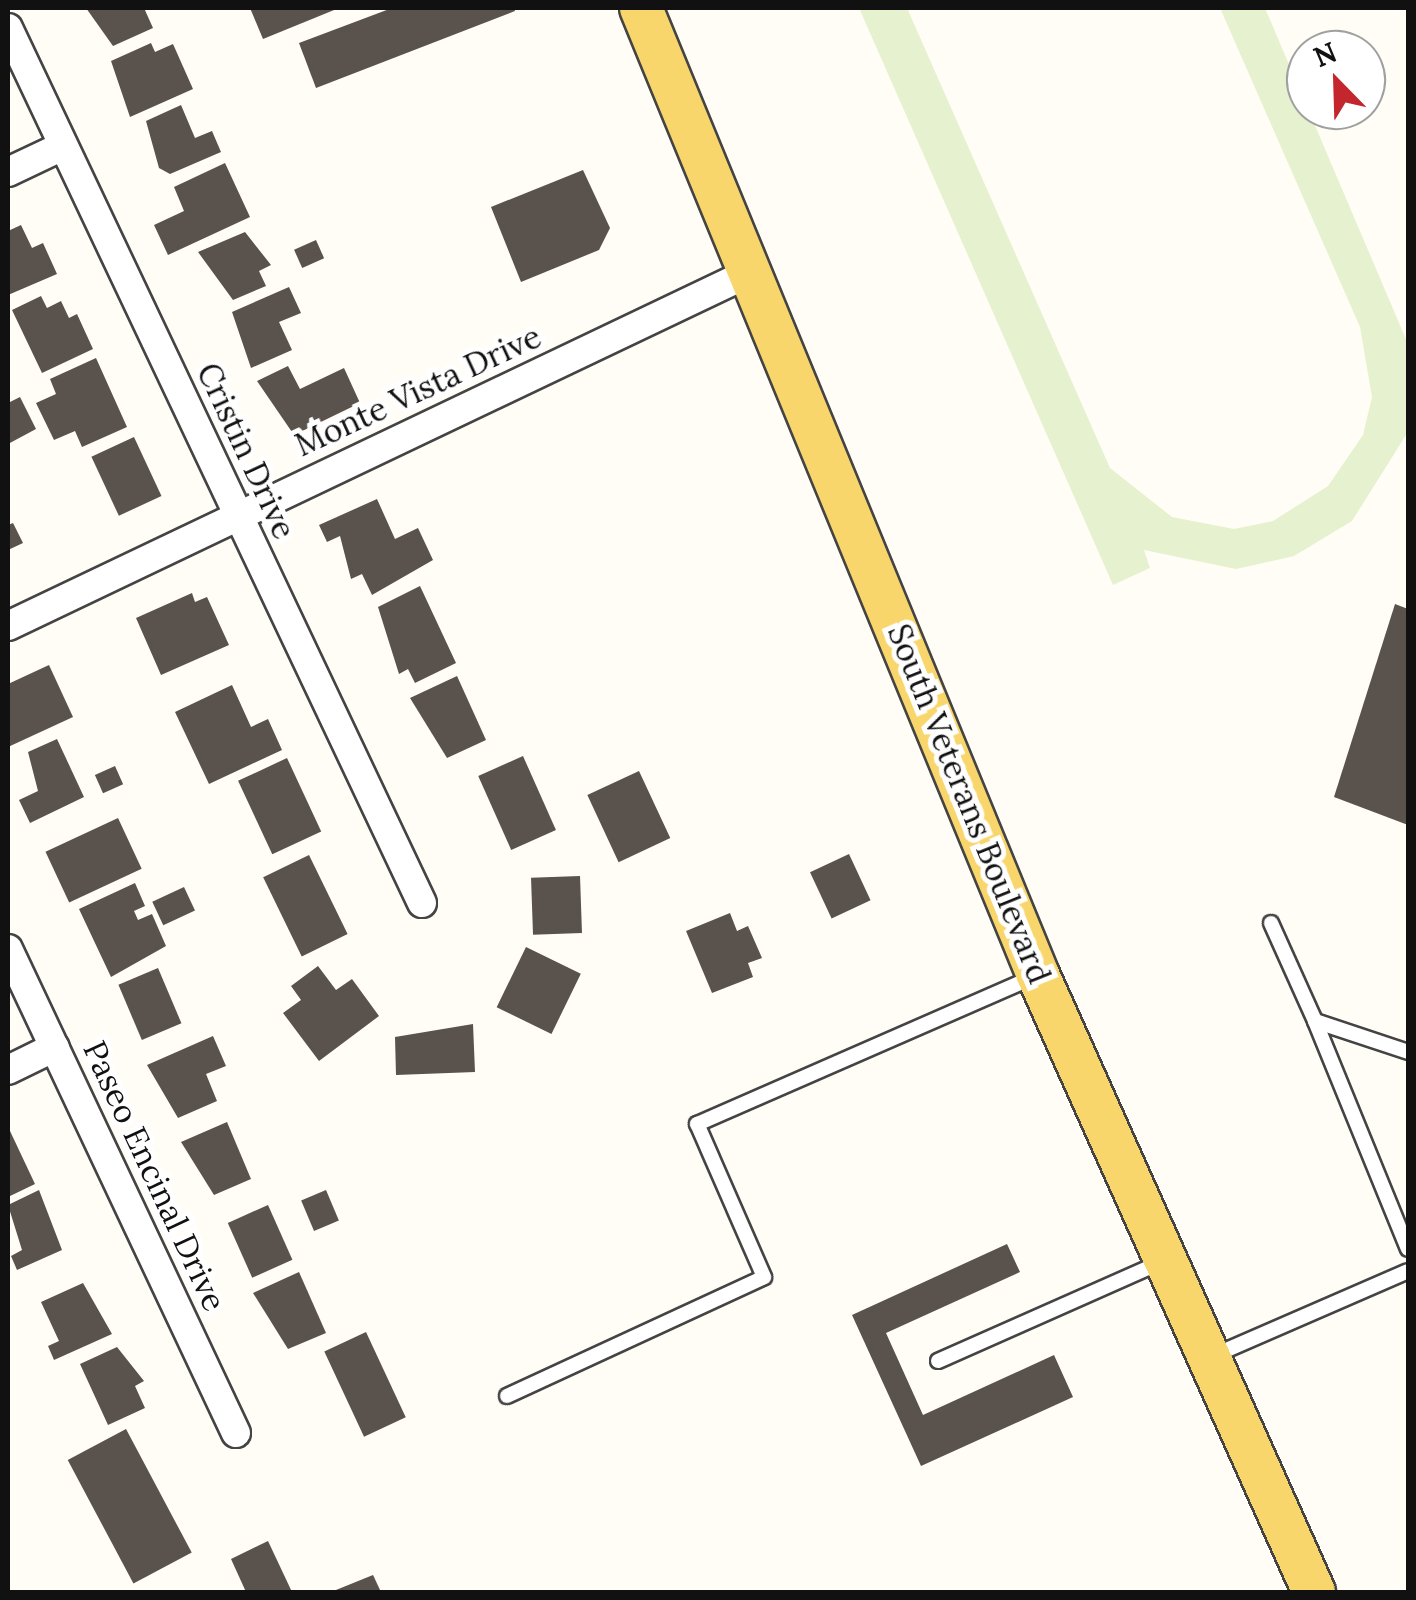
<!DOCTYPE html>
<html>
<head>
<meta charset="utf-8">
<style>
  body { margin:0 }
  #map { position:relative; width:1416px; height:1600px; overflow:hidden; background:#fffdf5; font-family:Lora,serif }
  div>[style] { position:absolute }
  .pitch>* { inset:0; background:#e6f2cf }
  .building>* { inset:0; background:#5a524d; transform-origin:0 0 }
  .roads { filter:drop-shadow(2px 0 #444) drop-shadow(-2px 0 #444) drop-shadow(0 2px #444) drop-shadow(0 -2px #444) }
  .service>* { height:14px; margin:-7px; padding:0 7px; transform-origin:7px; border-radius:7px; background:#fff }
  .minor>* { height:28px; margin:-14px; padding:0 14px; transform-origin:14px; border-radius:14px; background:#fff }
  .primary>* { height:42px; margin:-21px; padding:0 21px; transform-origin:21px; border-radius:21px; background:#f9d66b }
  span { translate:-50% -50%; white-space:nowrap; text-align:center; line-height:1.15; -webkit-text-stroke:10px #fff; paint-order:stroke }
  .street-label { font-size:32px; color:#111 }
  .frame { position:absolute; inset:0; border:10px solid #111; pointer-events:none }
  .north { position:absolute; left:1286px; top:30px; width:100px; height:100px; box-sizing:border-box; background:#fff; border:2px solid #a0a0a0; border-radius:50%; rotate:337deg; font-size:28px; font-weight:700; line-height:40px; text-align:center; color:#111 }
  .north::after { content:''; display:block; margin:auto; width:35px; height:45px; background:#c4262e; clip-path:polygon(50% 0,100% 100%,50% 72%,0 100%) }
</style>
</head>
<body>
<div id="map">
  <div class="pitch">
    <i style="clip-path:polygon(859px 8px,907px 8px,1110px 468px,1172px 517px,1234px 529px,1273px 521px,1328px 486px,1363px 435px,1372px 397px,1360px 327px,1220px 8px,1265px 8px,1408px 344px,1406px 435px,1352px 521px,1294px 556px,1236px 569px,1144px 550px,1150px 568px,1113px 585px)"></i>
  </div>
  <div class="building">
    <i style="clip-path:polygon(86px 8px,144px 8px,153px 28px,113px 46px)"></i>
    <i style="clip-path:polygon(250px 8px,339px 8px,263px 39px)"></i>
    <i style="clip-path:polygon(392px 8px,514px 8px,515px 11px,316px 88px,299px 43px)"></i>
    <i style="clip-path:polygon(151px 43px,155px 52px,173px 44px,193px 89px,130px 117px,111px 61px)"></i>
    <i style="clip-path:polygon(181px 105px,195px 138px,212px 131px,221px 152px,170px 174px,159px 168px,146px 121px)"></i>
    <i style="clip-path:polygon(225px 163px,250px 217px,168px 255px,154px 225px,184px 211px,174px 187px)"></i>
    <i style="clip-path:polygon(583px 170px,610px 228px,599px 250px,521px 282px,491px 207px)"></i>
    <i style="clip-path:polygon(21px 225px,32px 248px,43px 243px,57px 274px,8px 295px,8px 231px)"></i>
    <i style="clip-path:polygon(245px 232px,271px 265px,259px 271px,266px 286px,233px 300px,198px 252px)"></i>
    <i style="left:316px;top:240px;width:20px;height:24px;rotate:66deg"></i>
    <i style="clip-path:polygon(289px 287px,301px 313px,279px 322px,292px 350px,251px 368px,232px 312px)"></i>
    <i style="clip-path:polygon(41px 296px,47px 308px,61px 301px,69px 318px,77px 314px,93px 349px,42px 373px,12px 310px)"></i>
    <i style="clip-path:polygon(96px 358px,127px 427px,82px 447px,75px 431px,54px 440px,36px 403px,56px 394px,50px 379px)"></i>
    <i style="clip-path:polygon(288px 366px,300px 389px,344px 368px,360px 403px,294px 435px,257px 381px)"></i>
    <i style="clip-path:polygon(20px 397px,36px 429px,8px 444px,8px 403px)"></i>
    <i style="left:134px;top:437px;width:65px;height:47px;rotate:65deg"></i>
    <i style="clip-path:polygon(377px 499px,395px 539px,418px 528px,433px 560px,372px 595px,362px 574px,351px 579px,340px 536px,327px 542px,319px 525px)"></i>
    <i style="clip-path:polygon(13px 523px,23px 543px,8px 550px,8px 525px)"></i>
    <i style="clip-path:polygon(420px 586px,456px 663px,415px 683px,408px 669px,399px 674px,378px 607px)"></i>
    <i style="clip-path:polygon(192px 593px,195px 602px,207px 597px,229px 645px,161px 675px,136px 618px)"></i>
    <i style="clip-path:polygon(1395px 604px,1408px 609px,1408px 825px,1334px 797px)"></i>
    <i style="clip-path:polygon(49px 665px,73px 717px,8px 747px,8px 684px)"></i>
    <i style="clip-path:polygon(457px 676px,486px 740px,447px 758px,410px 698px)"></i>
    <i style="clip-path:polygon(232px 685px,251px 727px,268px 719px,282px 750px,209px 784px,175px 712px)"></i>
    <i style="clip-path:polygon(57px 739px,84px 797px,30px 823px,19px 800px,38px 791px,28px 752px)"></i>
    <i style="left:523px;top:756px;width:81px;height:49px;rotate:66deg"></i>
    <i style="left:287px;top:758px;width:81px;height:54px;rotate:65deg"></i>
    <i style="left:115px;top:766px;width:20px;height:22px;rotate:66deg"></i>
    <i style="left:639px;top:771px;width:74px;height:57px;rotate:65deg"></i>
    <i style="left:118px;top:818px;width:56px;height:80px;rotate:65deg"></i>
    <i style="left:849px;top:854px;width:51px;height:43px;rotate:65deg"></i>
    <i style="left:309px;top:855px;width:88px;height:51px;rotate:64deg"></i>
    <i style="left:580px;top:876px;width:57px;height:49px;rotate:88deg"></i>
    <i style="clip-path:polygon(135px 883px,145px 906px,134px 911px,138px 920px,152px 914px,166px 946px,111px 977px,79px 909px)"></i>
    <i style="left:184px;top:887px;width:26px;height:35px;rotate:65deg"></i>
    <i style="clip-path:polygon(730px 913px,737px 931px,748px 926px,762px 958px,748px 963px,753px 977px,712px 993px,686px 931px)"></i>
    <i style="left:526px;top:947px;width:61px;height:67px;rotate:26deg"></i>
    <i style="clip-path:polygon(318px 966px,336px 990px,352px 979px,379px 1016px,319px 1061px,283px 1013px,301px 1000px,291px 986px)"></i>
    <i style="left:158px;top:968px;width:60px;height:43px;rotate:67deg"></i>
    <i style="clip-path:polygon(473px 1024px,475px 1072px,396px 1075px,395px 1037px)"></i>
    <i style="clip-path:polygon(213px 1036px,226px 1066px,206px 1074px,217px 1101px,178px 1118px,147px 1065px)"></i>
    <i style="clip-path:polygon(227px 1122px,251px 1179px,214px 1195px,181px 1142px)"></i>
    <i style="clip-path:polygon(10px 1131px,35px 1184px,8px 1197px,8px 1132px)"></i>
    <i style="clip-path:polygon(39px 1190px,62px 1250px,17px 1270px,11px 1256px,22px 1250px,8px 1205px)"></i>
    <i style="left:326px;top:1190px;width:33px;height:27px;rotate:67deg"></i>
    <i style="left:268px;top:1205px;width:60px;height:44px;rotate:66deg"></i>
    <i style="clip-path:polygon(1007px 1244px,1020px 1272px,886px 1333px,923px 1415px,1054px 1355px,1073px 1397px,921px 1466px,852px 1315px)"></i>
    <i style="clip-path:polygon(299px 1272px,326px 1333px,288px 1349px,253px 1293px)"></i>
    <i style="clip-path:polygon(83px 1283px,112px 1334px,54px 1360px,48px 1346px,59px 1341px,41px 1302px)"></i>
    <i style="left:366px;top:1332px;width:94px;height:46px;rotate:65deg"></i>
    <i style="clip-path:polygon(117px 1347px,144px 1381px,135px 1386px,145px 1408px,108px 1425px,80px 1364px)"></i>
    <i style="left:126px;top:1429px;width:140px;height:66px;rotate:62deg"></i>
    <i style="clip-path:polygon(268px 1541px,292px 1592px,246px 1592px,231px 1559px)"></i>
    <i style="clip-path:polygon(373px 1575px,381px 1592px,331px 1592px)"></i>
  </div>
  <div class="roads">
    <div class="service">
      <i style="left:1271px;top:923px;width:107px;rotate:65.8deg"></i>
      <i style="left:1315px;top:1021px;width:98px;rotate:18.4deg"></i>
      <i style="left:1315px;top:1021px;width:246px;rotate:67.8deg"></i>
      <i style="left:1215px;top:1355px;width:210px;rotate:-23.5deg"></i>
      <i style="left:938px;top:1361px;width:244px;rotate:-23.9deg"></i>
      <i style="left:507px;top:1396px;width:283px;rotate:-24.8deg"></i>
      <i style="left:764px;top:1277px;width:167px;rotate:-113.6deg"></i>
      <i style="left:697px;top:1124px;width:367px;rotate:-23.6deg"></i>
    </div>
    <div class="minor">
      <i style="left:8px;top:28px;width:968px;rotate:64.68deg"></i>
      <i style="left:8px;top:172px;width:61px;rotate:-25.3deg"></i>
      <i style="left:8px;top:626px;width:823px;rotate:-25.48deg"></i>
      <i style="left:8px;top:949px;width:535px;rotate:64.78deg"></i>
      <i style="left:8px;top:1070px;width:52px;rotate:-26.1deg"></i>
    </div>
    <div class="primary">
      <i style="left:641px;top:8px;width:1045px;rotate:67.68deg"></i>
      <i style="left:1038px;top:975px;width:676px;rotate:65.9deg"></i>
    </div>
  </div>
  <div class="street-label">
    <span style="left:418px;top:391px;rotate:-25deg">Monte Vista Drive</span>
    <span style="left:246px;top:451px;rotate:65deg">Cristin Drive</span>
    <span style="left:969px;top:804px;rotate:68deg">South Veterans Boulevard</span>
    <span style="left:154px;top:1176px;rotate:65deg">Paseo Encinal Drive</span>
  </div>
  <div class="frame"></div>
  <div class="north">N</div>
</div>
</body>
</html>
